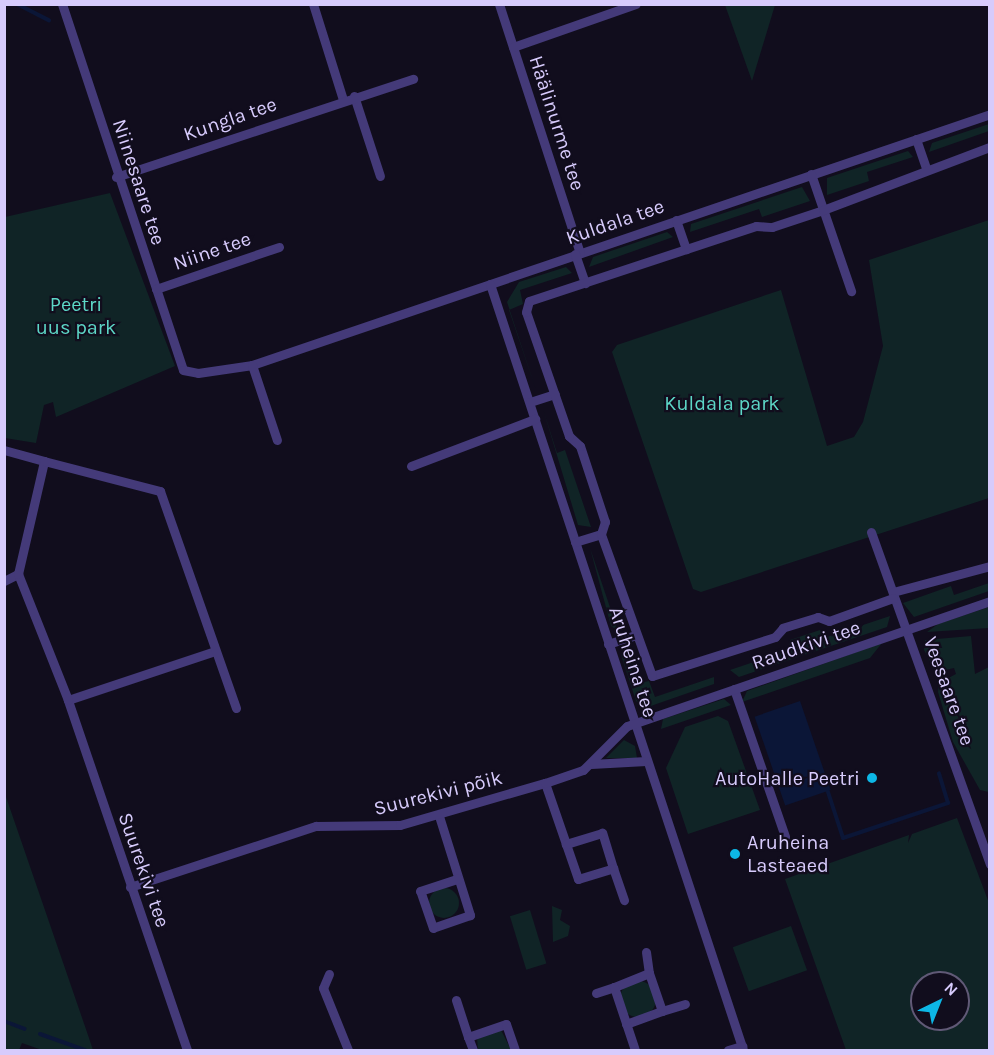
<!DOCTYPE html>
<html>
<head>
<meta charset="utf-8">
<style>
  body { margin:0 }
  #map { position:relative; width:994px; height:1055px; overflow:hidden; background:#110d1d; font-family:Karla,sans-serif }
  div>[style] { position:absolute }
  .green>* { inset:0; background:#102426; transform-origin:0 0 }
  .round { border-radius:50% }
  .water>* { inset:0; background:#0b1637; transform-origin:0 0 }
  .stream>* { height:4px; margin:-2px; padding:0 2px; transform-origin:2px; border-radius:2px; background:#0b1637 }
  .street>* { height:9px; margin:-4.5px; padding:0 4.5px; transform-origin:4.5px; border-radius:4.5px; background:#443a79 }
  .dots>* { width:16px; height:16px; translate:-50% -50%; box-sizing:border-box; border:3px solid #110d1d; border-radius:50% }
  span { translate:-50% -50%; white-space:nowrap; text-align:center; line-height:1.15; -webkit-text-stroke:4.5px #110d1d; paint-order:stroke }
  .street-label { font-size:20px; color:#d7cbfc }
  .park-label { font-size:20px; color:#5dd7c7 }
  .poi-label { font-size:20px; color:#d7cbfc }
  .right { translate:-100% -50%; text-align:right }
  .left { translate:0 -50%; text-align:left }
  .frame { position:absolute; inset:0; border:6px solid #d7cbfc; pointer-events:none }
  .north { position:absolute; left:910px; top:971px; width:60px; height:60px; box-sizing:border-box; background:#110d1d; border:2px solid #605976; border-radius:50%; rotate:43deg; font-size:16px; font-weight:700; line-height:24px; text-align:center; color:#d7cbfc }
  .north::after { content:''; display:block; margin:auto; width:21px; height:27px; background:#0db7e6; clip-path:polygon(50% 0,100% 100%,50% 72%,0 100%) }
</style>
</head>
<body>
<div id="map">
  <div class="green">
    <i style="clip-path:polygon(725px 5px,775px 5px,752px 81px)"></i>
    <i style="clip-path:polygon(989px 124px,989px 131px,929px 152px,932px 143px)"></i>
    <i style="clip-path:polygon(908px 151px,913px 157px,867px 172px,869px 181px,827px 195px,827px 178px)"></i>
    <i style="clip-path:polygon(802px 187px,810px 201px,762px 217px,759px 209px,690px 232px,691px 224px)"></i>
    <i style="clip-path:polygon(110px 193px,175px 366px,56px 417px,53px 402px,44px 405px,36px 443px,5px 438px,5px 217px)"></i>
    <i style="clip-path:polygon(989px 220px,989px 498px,701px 592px,693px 589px,612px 352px,617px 345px,781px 290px,827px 446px,854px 437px,863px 422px,883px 346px,869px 260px)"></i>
    <i style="clip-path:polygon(667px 232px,673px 237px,589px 267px,593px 257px)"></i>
    <i style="clip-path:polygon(566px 267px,572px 273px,520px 290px,523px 304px,509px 310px,536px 390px,507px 302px,519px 282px)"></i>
    <i style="clip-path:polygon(543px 409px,557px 453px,565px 450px,591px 527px,578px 525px)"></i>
    <i style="clip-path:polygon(590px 548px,618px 631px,611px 626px)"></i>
    <i style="clip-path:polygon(989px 583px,989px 591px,914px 617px,903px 603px,951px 586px,954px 595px)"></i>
    <i style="clip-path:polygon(989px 607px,989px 628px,927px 632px,938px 624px)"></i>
    <i style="clip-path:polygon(890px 616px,887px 627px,739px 677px,730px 670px,789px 650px,790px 640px,820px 630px,824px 638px)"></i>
    <i style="clip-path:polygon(971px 636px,975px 674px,989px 667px,989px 792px,980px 790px,953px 742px,938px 692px,939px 683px,956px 674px,954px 668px,936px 672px,924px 650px,925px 640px)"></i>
    <i style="clip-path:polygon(882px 643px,870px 658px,742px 702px,747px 691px)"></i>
    <i style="clip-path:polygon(624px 647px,636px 684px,649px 681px,655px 697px,714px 677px,714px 684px,645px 708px,636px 701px,621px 655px)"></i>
    <i style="clip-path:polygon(724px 699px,731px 705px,661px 729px,663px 719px)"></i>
    <i style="clip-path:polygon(718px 716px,728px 721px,760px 810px,688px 834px,666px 768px,685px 727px)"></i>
    <i style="clip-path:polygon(624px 740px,635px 746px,637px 758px,606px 758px)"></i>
    <i style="clip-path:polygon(5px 794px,89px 1038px,93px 1050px,42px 1050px,22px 1043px,19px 1050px,5px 1050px)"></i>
    <i style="clip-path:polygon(evenodd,957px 818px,989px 903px,989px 1050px,846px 1050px,785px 879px,909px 835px,908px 843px,912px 834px,957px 818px,922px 983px,958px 983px,958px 1019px,922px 1019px,922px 983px)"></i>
    <i class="round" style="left:429px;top:888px;width:30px;height:30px"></i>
    <i style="clip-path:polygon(552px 906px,562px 910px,560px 920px,570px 926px,568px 936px,553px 942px)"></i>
    <i style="left:530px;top:910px;width:56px;height:21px;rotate:73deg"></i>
    <i style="left:791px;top:926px;width:47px;height:62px;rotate:70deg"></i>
    <i class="round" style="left:620px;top:981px;width:36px;height:36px"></i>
    <i style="clip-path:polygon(501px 1030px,511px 1050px,478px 1050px,477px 1038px)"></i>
  </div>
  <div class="water">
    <i style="left:800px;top:701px;width:94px;height:48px;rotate:71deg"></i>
  </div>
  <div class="stream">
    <i style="left:17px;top:4px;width:36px;rotate:27deg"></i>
    <i style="left:828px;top:792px;width:48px;rotate:71.9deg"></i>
    <i style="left:843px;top:838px;width:111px;rotate:-18.4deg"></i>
    <i style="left:948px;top:803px;width:31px;rotate:-107deg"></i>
    <i style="left:4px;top:1021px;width:22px;rotate:21deg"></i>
    <i style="left:40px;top:1034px;width:48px;rotate:19.6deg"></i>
  </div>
  <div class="street">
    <i style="left:62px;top:4px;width:385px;rotate:71.7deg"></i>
    <i style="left:183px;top:370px;width:15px;rotate:11deg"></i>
    <i style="left:198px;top:373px;width:55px;rotate:-8.4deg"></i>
    <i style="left:252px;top:365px;width:780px;rotate:-18.78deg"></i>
    <i style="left:313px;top:4px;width:101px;rotate:72.6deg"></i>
    <i style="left:499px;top:4px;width:262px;rotate:72deg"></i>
    <i style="left:513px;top:47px;width:130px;rotate:-19.3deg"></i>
    <i style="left:354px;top:96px;width:84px;rotate:72deg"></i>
    <i style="left:916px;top:139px;width:31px;rotate:71deg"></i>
    <i style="left:811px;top:174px;width:124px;rotate:71.1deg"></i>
    <i style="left:116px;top:177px;width:313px;rotate:-18.3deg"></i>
    <i style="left:676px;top:220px;width:31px;rotate:71deg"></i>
    <i style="left:575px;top:254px;width:31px;rotate:71deg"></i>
    <i style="left:490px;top:284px;width:807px;rotate:71.72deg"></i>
    <i style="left:156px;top:289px;width:130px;rotate:-18.9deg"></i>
    <i style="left:252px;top:365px;width:79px;rotate:71.6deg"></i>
    <i style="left:530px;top:402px;width:26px;rotate:-18deg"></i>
    <i style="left:4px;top:450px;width:41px;rotate:15.4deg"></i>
    <i style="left:411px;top:466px;width:133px;rotate:-20.8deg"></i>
    <i style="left:871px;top:532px;width:353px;rotate:70.3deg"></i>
    <i style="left:575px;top:542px;width:27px;rotate:-17deg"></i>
    <i style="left:4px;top:581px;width:16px;rotate:-27deg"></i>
    <i style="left:893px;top:592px;width:100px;rotate:-15deg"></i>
    <i style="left:893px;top:598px;width:68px;rotate:160.2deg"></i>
    <i style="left:829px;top:621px;width:12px;rotate:-160deg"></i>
    <i style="left:818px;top:617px;width:37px;rotate:163deg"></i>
    <i style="left:783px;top:628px;width:12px;rotate:132deg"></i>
    <i style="left:775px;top:637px;width:129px;rotate:162.4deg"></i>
    <i style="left:652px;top:676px;width:151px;rotate:-109.8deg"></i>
    <i style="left:601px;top:534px;width:13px;rotate:-72deg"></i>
    <i style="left:605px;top:522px;width:80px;rotate:-108.2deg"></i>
    <i style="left:580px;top:446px;width:15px;rotate:-138deg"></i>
    <i style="left:569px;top:436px;width:131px;rotate:-109.1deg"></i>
    <i style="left:526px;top:312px;width:11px;rotate:-75deg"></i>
    <i style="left:529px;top:301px;width:239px;rotate:-18.3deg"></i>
    <i style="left:756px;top:226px;width:16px;rotate:4deg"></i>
    <i style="left:772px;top:227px;width:54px;rotate:-18.4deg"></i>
    <i style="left:823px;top:210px;width:178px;rotate:-20.7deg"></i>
    <i style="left:608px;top:644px;width:28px;rotate:-18deg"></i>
    <i style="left:734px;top:689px;width:156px;rotate:70.9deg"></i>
    <i style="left:68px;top:700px;width:155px;rotate:-18.4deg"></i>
    <i style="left:591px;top:764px;width:55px;rotate:-3.1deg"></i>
    <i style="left:545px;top:783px;width:65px;rotate:71deg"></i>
    <i style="left:566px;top:844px;width:37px;rotate:71deg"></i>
    <i style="left:578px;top:879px;width:37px;rotate:-17deg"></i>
    <i style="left:613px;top:868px;width:37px;rotate:-107deg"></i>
    <i style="left:602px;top:833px;width:38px;rotate:163deg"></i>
    <i style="left:439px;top:816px;width:104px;rotate:72.6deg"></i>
    <i style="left:470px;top:915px;width:39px;rotate:161deg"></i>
    <i style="left:433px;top:928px;width:39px;rotate:-109deg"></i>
    <i style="left:420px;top:891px;width:40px;rotate:-18deg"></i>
    <i style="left:613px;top:868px;width:34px;rotate:71deg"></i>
    <i style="left:130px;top:887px;width:196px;rotate:-18.2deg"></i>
    <i style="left:316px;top:826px;width:84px;rotate:-0.7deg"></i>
    <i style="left:400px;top:825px;width:151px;rotate:-16.2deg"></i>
    <i style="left:545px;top:783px;width:40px;rotate:-18.9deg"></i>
    <i style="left:583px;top:770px;width:62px;rotate:-45deg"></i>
    <i style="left:627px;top:726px;width:384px;rotate:-19deg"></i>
    <i style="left:646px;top:952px;width:21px;rotate:82deg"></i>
    <i style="left:329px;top:974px;width:15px;rotate:113deg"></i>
    <i style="left:323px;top:988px;width:67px;rotate:68deg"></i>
    <i style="left:596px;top:993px;width:19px;rotate:-18deg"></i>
    <i style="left:456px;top:1000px;width:39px;rotate:72deg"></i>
    <i style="left:662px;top:1011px;width:24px;rotate:-17deg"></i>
    <i style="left:626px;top:1024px;width:38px;rotate:-20deg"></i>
    <i style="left:662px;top:1011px;width:40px;rotate:-108.9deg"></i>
    <i style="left:649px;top:973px;width:38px;rotate:158deg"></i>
    <i style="left:614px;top:987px;width:66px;rotate:71.6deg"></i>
    <i style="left:187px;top:1050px;width:370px;rotate:-108.8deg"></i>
    <i style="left:68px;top:700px;width:136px;rotate:-111.6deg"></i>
    <i style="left:18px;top:574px;width:116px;rotate:-77deg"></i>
    <i style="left:44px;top:461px;width:120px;rotate:14.5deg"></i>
    <i style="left:160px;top:491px;width:230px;rotate:70.7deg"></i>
    <i style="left:473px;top:1050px;width:14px;rotate:-111deg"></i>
    <i style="left:468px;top:1037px;width:40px;rotate:-18.9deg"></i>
    <i style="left:506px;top:1024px;width:28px;rotate:71deg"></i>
    <i style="left:728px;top:1050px;width:15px;rotate:-16deg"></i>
  </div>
  <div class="dots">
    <i style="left:872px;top:778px;background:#0db7e6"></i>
    <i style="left:735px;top:854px;background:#0db7e6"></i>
  </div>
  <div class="street-label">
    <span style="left:230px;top:119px;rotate:-19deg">Kungla tee</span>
    <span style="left:557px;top:123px;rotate:72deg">Häälinurme tee</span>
    <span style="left:139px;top:182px;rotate:72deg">Niinesaare tee</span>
    <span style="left:615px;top:222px;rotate:-19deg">Kuldala tee</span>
    <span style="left:212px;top:251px;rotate:-19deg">Niine tee</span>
    <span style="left:806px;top:645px;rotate:-19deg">Raudkivi tee</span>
    <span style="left:633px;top:662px;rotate:72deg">Aruheina tee</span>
    <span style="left:949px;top:691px;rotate:70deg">Veesaare tee</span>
    <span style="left:438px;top:793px;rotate:-14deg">Suurekivi põik</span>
    <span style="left:144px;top:870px;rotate:71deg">Suurekivi tee</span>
  </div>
  <div class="park-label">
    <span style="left:76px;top:316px">Peetri<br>uus park</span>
    <span style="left:722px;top:403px">Kuldala park</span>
  </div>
  <div class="poi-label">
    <span class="right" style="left:860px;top:778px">AutoHalle Peetri</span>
    <span class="left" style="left:747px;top:854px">Aruheina<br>Lasteaed</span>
  </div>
  <div class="frame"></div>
  <div class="north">N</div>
</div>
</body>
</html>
